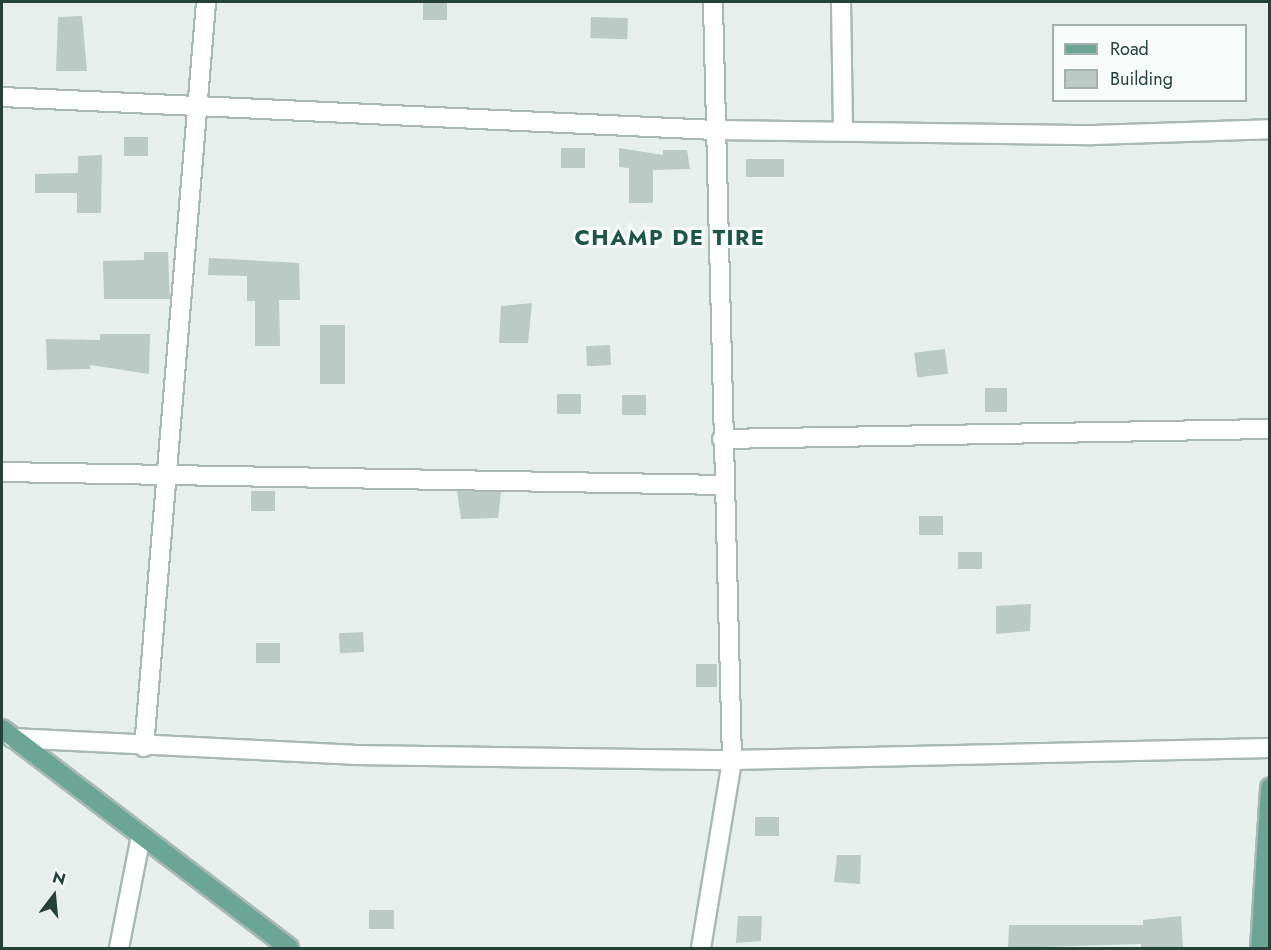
<!DOCTYPE html>
<html>
<head>
<meta charset="utf-8">
<style>
  body { margin:0 }
  #map { position:relative; width:1271px; height:950px; overflow:hidden; background:#e6efeb; font-family:Jost,sans-serif }
  div>[style] { position:absolute }
  .building>* { inset:0; background:#bbcac4; transform-origin:0 0 }
  .roads { filter:drop-shadow(2px 0 #a8b8b2) drop-shadow(-2px 0 #a8b8b2) drop-shadow(0 2px #a8b8b2) drop-shadow(0 -2px #a8b8b2) }
  .minor>* { height:18px; margin:-9px; padding:0 9px; transform-origin:9px; border-radius:9px; background:#fff }
  .major>* { height:18px; margin:-9px; padding:0 9px; transform-origin:9px; border-radius:9px; background:#6aa596 }
  span { translate:-50% -50%; white-space:nowrap; text-align:center; line-height:1.15; -webkit-text-stroke:6px #f7fbf9; paint-order:stroke }
  .district-label { font-size:22px; color:#1f5548; font-weight:700; letter-spacing:1.5px }
  .frame { position:absolute; inset:0; border:3px solid #24423a; pointer-events:none }
  .legend { position:absolute; left:1052px; top:24px; width:195px; height:78px; box-sizing:border-box; background:#f7fbf9; border:2px solid #a3b1ad; margin:0; padding:8px 10px; list-style:none; font-size:18px; color:#24423a }
  .legend li { display:flex; align-items:center; gap:12px; height:30px }
  .legend b { width:30px; border:2px solid #a3b1ad }
  .north { position:absolute; left:24px; top:866px; width:60px; height:60px; -webkit-text-stroke:4px #f7fbf9; paint-order:stroke; rotate:16deg; font-size:16px; font-weight:700; line-height:24px; text-align:center; color:#24423a }
  .north::after { content:''; display:block; margin:auto; width:21px; height:27px; background:#24423a; clip-path:polygon(50% 0,100% 100%,50% 72%,0 100%) }
</style>
</head>
<body>
<div id="map">
  <div class="building">
    <i style="left:423px;top:2px;width:24px;height:18px"></i>
    <i style="clip-path:polygon(82px 16px,87px 71px,56px 71px,58px 17px)"></i>
    <i style="left:591px;top:17px;width:37px;height:21px;rotate:2deg"></i>
    <i style="left:124px;top:137px;width:24px;height:19px"></i>
    <i style="left:561px;top:148px;width:24px;height:20px"></i>
    <i style="clip-path:polygon(619px 148px,663px 155px,663px 150px,687px 150px,690px 169px,653px 170px,653px 203px,629px 203px,629px 168px,619px 167px)"></i>
    <i style="clip-path:polygon(102px 155px,101px 213px,77px 213px,77px 193px,35px 193px,35px 174px,78px 173px,78px 156px)"></i>
    <i style="left:746px;top:159px;width:38px;height:18px"></i>
    <i style="clip-path:polygon(144px 252px,168px 252px,170px 299px,104px 299px,103px 261px,144px 260px)"></i>
    <i style="clip-path:polygon(209px 258px,299px 263px,300px 300px,279px 300px,280px 346px,255px 346px,255px 301px,247px 301px,247px 276px,208px 275px)"></i>
    <i style="clip-path:polygon(532px 303px,528px 343px,499px 343px,501px 306px)"></i>
    <i style="left:320px;top:325px;width:25px;height:59px"></i>
    <i style="clip-path:polygon(100px 334px,150px 334px,149px 374px,90px 365px,90px 369px,47px 370px,46px 339px,100px 340px)"></i>
    <i style="left:610px;top:345px;width:20px;height:24px;rotate:87deg"></i>
    <i style="left:945px;top:349px;width:25px;height:31px;rotate:83deg"></i>
    <i style="left:985px;top:388px;width:22px;height:24px"></i>
    <i style="left:557px;top:394px;width:24px;height:20px"></i>
    <i style="left:622px;top:395px;width:24px;height:20px"></i>
    <i style="left:275px;top:491px;width:20px;height:24px;rotate:90deg"></i>
    <i style="clip-path:polygon(457px 491px,501px 492px,498px 518px,461px 519px)"></i>
    <i style="left:919px;top:516px;width:24px;height:19px"></i>
    <i style="left:958px;top:552px;width:24px;height:17px"></i>
    <i style="clip-path:polygon(1031px 604px,1030px 631px,996px 634px,996px 606px)"></i>
    <i style="left:363px;top:632px;width:20px;height:24px;rotate:87deg"></i>
    <i style="left:256px;top:643px;width:24px;height:20px"></i>
    <i style="left:696px;top:664px;width:21px;height:23px"></i>
    <i style="left:755px;top:817px;width:24px;height:19px"></i>
    <i style="clip-path:polygon(837px 855px,861px 855px,860px 884px,834px 882px)"></i>
    <i style="left:369px;top:910px;width:25px;height:19px"></i>
    <i style="clip-path:polygon(738px 916px,762px 916px,761px 941px,736px 943px)"></i>
    <i style="clip-path:polygon(1181px 916px,1183px 948px,1141px 948px,1141px 944px,1008px 948px,1009px 925px,1143px 925px,1143px 920px)"></i>
  </div>
  <div class="roads">
    <div class="minor">
      <i style="left:841px;top:2px;width:128px;rotate:89.1deg"></i>
      <i style="left:2px;top:97px;width:714px;rotate:2.65deg"></i>
      <i style="left:715px;top:130px;width:378px;rotate:0.8deg"></i>
      <i style="left:1093px;top:135px;width:177px;rotate:-1.9deg"></i>
      <i style="left:722px;top:439px;width:548px;rotate:-1.05deg"></i>
      <i style="left:2px;top:472px;width:723px;rotate:1.03deg"></i>
      <i style="left:12px;top:738px;width:342px;rotate:2.8deg"></i>
      <i style="left:354px;top:755px;width:378px;rotate:0.8deg"></i>
      <i style="left:732px;top:760px;width:538px;rotate:-1.28deg"></i>
      <i style="left:144px;top:747px;width:748px;rotate:-85.24deg"></i>
      <i style="left:119px;top:948px;width:114px;rotate:-78.9deg"></i>
      <i style="left:701px;top:948px;width:191px;rotate:-80.6deg"></i>
      <i style="left:732px;top:760px;width:758px;rotate:-91.44deg"></i>
    </div>
    <div class="major">
      <i style="left:2px;top:729px;width:361px;rotate:37.3deg"></i>
      <i style="left:1260px;top:948px;width:161px;rotate:-86.4deg"></i>
    </div>
  </div>
  <div class="district-label">
    <span style="left:670px;top:238px">CHAMP DE TIRE</span>
  </div>
  <div class="frame"></div>
  <ul class="legend">
  <li><b style="height:8px;background:#6aa596"></b>Road</li>
  <li><b style="height:16px;background:#bbcac4"></b>Building</li>
  </ul>
  <div class="north">N</div>
</div>
</body>
</html>
